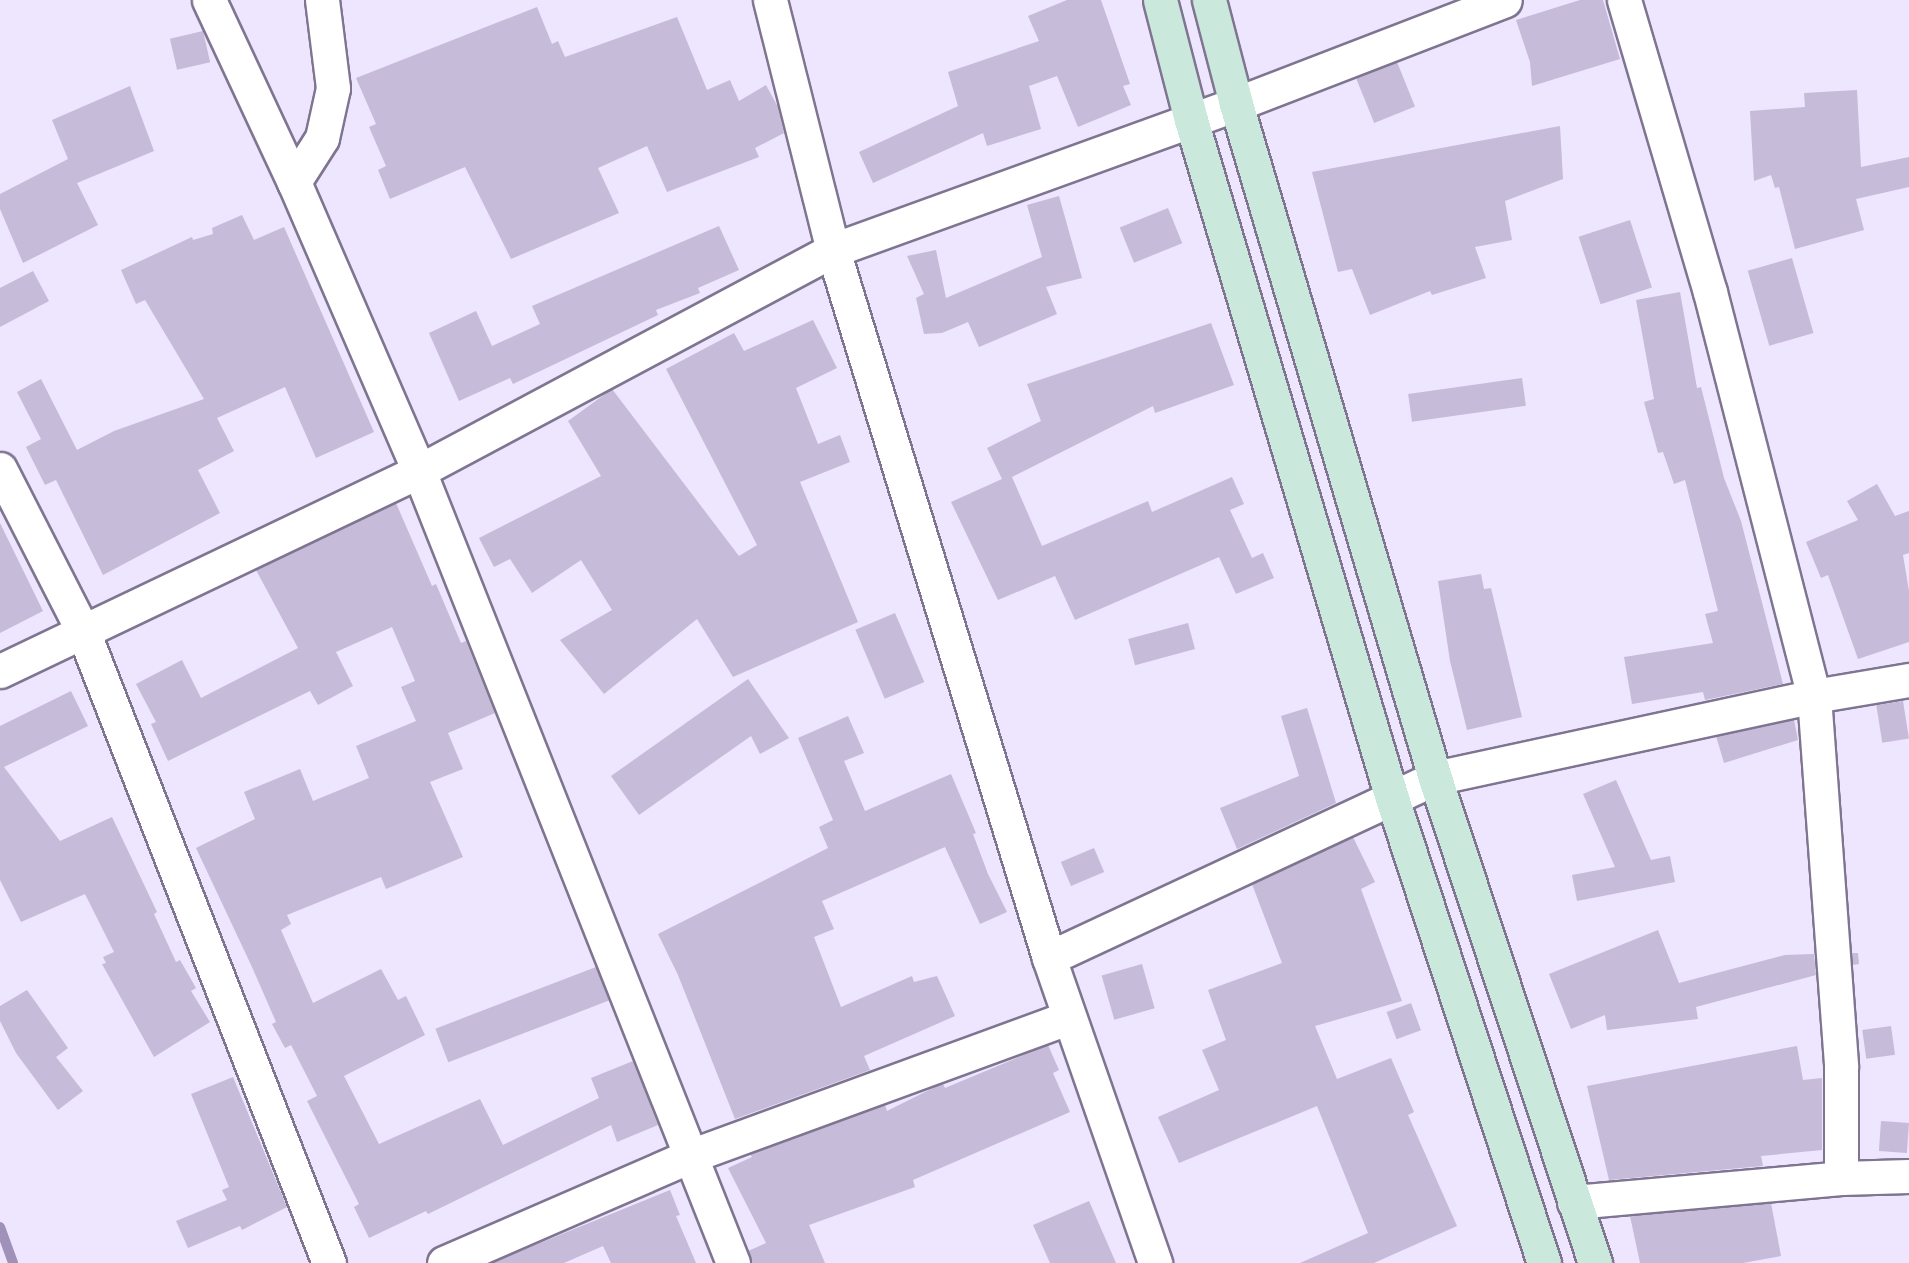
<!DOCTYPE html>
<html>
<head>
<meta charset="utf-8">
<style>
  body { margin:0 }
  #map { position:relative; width:1909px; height:1263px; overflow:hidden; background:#eee5ff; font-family:Rubik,sans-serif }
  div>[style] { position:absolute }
  .stream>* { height:10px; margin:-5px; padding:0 5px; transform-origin:5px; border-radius:5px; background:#a091b9 }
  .building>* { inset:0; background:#c6bbd9; transform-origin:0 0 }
  .roads { filter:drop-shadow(2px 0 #7f7591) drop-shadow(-2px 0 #7f7591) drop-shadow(0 2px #7f7591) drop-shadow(0 -2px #7f7591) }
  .street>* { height:33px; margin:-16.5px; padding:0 16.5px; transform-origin:16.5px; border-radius:16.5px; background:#fff }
  .secondary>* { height:33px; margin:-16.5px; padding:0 16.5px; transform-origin:16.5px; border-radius:16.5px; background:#cae9dc }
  span { translate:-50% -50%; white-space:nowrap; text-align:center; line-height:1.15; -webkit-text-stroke:5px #f9f6fd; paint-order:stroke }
</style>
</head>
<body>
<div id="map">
  <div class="stream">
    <i style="left:0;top:1227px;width:38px;rotate:70deg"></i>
  </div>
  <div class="building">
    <i style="clip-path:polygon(1067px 0,1101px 0,1130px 84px,1123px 86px,1131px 105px,1078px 127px,1057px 76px,1029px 86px,1041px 129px,987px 146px,983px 133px,873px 183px,859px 152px,958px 106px,948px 72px,1039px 41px,1028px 16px)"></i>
    <i style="clip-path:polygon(1580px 0,1603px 0,1620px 59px,1532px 86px,1530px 62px,1516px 20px)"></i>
    <i style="clip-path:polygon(537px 7px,552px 44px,558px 41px,565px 57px,677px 17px,707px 90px,730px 80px,739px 101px,766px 85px,778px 107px,784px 133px,755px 148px,759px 157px,667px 192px,647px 146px,598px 168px,619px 213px,511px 259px,465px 167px,390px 199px,378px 170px,386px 166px,369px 127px,376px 124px,356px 78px)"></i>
    <i style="left:203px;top:31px;width:32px;height:34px;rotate:77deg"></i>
    <i style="left:1397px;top:62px;width:48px;height:44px;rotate:68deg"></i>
    <i style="clip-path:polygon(130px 86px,154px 151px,77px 183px,98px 225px,23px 263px,0 209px,0 194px,68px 159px,52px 120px)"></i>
    <i style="clip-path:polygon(1857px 90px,1861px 167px,1909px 157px,1909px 187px,1856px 199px,1864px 230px,1795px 249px,1779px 187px,1775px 188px,1771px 175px,1754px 181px,1750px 111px,1805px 107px,1804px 93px)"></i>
    <i style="clip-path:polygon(1560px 126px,1563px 179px,1505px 201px,1512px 240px,1475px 247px,1486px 278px,1432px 295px,1430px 291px,1370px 315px,1352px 269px,1338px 272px,1312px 172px)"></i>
    <i style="clip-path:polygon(1059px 196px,1082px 278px,1046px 287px,1057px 314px,979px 347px,968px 322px,942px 333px,924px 334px,916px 298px,924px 294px,907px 256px,936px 250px,946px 298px,1042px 257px,1027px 205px)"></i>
    <i style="left:1168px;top:208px;width:38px;height:52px;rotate:68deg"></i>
    <i style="clip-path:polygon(242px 215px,254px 240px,284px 227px,374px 432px,316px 458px,285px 387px,217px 418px,234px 451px,198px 470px,220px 513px,103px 575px,56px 480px,45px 485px,26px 447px,41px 439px,17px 392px,41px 379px,77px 450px,114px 431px,204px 399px,145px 300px,136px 304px,121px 270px,192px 237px,193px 240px,213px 234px,212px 228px)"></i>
    <i style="left:1630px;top:220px;width:71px;height:54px;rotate:72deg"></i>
    <i style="clip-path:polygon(719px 226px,739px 270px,698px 288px,700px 293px,656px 310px,658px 315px,513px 384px,510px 378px,459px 401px,429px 333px,476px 311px,492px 346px,540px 324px,532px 306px)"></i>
    <i style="left:1792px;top:258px;width:78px;height:46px;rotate:74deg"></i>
    <i style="clip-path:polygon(33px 271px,49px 301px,0 327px,0 288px)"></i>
    <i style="clip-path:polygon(1680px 292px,1697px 388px,1701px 387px,1724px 478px,1741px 521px,1783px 684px,1705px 700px,1703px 692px,1632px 704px,1624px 657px,1713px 643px,1705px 614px,1718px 611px,1685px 480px,1674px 484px,1663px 452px,1658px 453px,1644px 402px,1654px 399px,1636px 300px)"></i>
    <i style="clip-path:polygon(813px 320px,837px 368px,796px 388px,818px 444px,840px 435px,850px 462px,800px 482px,858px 622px,733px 677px,697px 619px,604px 694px,560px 640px,612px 610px,581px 560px,532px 593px,510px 559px,494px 567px,479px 538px,601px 476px,568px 421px,612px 389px,739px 556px,757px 545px,666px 369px,734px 333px,744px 351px)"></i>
    <i style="clip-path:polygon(1211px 323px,1234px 385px,1155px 413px,1153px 406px,1012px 477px,1042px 546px,1148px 501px,1152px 512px,1232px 477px,1244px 504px,1230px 510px,1252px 558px,1263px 553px,1274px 578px,1236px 594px,1219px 557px,1075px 620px,1055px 576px,998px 600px,951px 502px,1002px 479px,987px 448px,1041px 421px,1027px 384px)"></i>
    <i style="left:1522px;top:378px;width:28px;height:115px;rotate:82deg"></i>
    <i style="clip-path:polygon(1877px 484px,1895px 516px,1909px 511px,1909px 553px,1903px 555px,1909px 591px,1909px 642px,1858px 659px,1828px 575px,1821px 578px,1806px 542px,1858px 520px,1847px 501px)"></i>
    <i style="clip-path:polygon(396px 503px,432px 586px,436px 584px,461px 643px,466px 641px,495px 713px,448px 733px,463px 769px,430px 782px,463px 857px,386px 889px,381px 877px,287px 915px,291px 924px,281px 930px,313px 1003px,381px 969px,398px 1000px,406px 996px,425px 1035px,344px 1076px,379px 1144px,480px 1099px,503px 1145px,599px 1098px,591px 1078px,633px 1061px,658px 1125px,617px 1142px,611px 1125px,428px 1214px,426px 1211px,369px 1238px,354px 1207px,359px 1204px,307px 1101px,317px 1096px,291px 1045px,285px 1048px,272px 1024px,276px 1022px,252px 967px,196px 848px,255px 819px,244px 792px,300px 769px,313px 801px,369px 778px,356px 746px,416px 721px,401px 687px,415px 681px,392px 627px,336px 652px,353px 686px,318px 705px,310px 691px,168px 761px,151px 724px,156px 722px,136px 684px,182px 660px,201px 698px,298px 648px,256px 570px)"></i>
    <i style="clip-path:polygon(0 523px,43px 611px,0 633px)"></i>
    <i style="clip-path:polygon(1481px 574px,1484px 589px,1491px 588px,1522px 717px,1467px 730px,1450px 661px,1438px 581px)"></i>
    <i style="left:895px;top:613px;width:75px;height:43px;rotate:67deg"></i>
    <i style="left:1188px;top:623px;width:27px;height:62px;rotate:75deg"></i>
    <i style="clip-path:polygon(748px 679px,789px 738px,760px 754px,751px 736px,639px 815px,611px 776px)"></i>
    <i style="clip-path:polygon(71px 691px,88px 726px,4px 767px,60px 841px,112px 817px,157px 912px,154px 914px,176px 962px,180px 960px,196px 988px,191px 991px,210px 1022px,154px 1057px,102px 964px,106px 963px,103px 957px,114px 952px,85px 894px,21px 922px,0 880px,0 726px)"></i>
    <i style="left:1903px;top:701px;width:38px;height:27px;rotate:81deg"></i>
    <i style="clip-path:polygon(1307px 708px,1336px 803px,1237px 849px,1220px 808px,1299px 776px,1281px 716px)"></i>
    <i style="clip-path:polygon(848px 716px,864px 753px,844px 761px,865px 811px,951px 774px,976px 833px,973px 834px,988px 874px,1007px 912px,980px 924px,945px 847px,822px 901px,834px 929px,814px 937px,841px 1007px,912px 976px,914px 982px,937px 976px,955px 1016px,864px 1056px,870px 1070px,735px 1119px,678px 975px,658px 934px,828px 848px,819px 827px,833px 820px,798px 738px)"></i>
    <i style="clip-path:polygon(1794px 720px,1798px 740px,1724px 763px,1716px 736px)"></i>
    <i style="clip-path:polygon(1616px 780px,1651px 860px,1670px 856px,1675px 882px,1577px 901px,1572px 875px,1615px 867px,1583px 794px)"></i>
    <i style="clip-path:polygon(1353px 837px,1375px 882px,1361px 889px,1402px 1001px,1315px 1026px,1337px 1079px,1391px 1058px,1414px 1112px,1408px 1115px,1457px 1226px,1374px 1263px,1300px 1263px,1368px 1233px,1317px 1106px,1179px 1163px,1158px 1117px,1219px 1090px,1202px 1050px,1226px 1040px,1208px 990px,1282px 963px,1252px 884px)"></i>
    <i style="left:1094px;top:848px;width:26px;height:36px;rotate:67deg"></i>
    <i style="clip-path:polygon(1658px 930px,1679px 983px,1785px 955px,1814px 954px,1816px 975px,1696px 1007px,1698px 1019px,1607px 1030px,1605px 1015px,1571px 1029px,1549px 974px)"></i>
    <i style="clip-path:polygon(1852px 953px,1858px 953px,1859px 964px,1852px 965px)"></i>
    <i style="left:1142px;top:964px;width:46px;height:42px;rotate:74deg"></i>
    <i style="left:596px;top:967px;width:36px;height:172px;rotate:69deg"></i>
    <i style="clip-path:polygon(27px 990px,68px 1048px,56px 1057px,83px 1091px,58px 1110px,16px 1053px,0 1021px,0 1006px)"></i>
    <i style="left:1411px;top:1003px;width:29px;height:26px;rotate:70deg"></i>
    <i style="left:1891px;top:1026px;width:29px;height:29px;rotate:82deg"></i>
    <i style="clip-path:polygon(1048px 1045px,1059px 1070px,1053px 1073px,1070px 1112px,913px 1180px,915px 1187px,809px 1225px,825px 1263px,751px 1263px,748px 1251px,766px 1243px,728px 1168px,752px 1157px,750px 1154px,885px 1105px,887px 1111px,937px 1086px,943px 1084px,945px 1088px)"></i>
    <i style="clip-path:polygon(1797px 1046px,1803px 1080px,1822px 1078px,1822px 1150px,1761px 1156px,1763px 1166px,1609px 1180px,1587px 1086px)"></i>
    <i style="clip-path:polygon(233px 1077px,287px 1207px,242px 1230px,240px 1226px,188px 1248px,176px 1221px,227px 1200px,222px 1190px,229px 1187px,191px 1094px)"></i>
    <i style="left:1881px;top:1121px;width:28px;height:30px;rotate:4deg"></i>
    <i style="clip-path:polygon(670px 1190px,680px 1215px,676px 1216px,696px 1263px,611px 1263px,603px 1246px,564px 1263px,491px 1263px)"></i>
    <i style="clip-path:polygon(1089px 1201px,1116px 1263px,1050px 1263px,1033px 1225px)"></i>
    <i style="clip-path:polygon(1771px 1203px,1781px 1256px,1743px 1263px,1640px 1263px,1630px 1216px)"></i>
  </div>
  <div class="roads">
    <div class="street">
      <i style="left:209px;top:0;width:201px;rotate:65deg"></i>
      <i style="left:294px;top:182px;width:315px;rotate:66.6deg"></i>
      <i style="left:419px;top:471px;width:852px;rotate:68.37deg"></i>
      <i style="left:770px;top:0;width:258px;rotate:75.9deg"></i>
      <i style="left:833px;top:250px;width:740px;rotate:73.03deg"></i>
      <i style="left:1049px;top:958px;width:323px;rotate:70.8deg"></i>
      <i style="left:1624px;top:0;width:304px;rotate:73.6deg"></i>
      <i style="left:1710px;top:292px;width:417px;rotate:75.6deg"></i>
      <i style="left:1814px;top:696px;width:372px;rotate:85.8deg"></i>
      <i style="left:1841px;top:1067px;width:111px;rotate:90deg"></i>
      <i style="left:294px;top:182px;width:52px;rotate:-57.5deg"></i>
      <i style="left:322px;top:138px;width:51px;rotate:-77.6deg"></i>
      <i style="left:333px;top:88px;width:89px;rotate:-97.1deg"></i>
      <i style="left:0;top:469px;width:182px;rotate:62.9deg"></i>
      <i style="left:83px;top:631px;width:678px;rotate:68.73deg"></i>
      <i style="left:0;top:671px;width:464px;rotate:-25.5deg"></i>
      <i style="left:419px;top:471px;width:469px;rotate:-28.1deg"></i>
      <i style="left:833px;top:250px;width:429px;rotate:-19.9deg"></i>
      <i style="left:1236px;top:104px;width:288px;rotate:-21.1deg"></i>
      <i style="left:1049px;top:958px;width:426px;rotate:-25deg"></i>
      <i style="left:1435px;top:778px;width:388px;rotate:-12.2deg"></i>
      <i style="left:1814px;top:696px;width:96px;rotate:-9.6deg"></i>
      <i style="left:1574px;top:1202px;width:268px;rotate:-5.1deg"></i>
      <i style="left:1841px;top:1178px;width:68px;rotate:-1.7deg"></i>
      <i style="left:444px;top:1263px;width:268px;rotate:-23.5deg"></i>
      <i style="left:690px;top:1156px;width:402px;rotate:-20.1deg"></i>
    </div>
    <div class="secondary">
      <i style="left:1160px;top:0;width:124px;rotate:75.5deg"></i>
      <i style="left:1191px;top:120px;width:707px;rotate:73.49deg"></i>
      <i style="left:1392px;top:798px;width:489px;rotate:71.9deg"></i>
      <i style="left:1209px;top:0;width:107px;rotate:75.4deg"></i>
      <i style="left:1236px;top:104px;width:703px;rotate:73.55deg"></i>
      <i style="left:1435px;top:778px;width:511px;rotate:71.74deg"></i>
    </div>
  </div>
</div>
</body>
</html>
